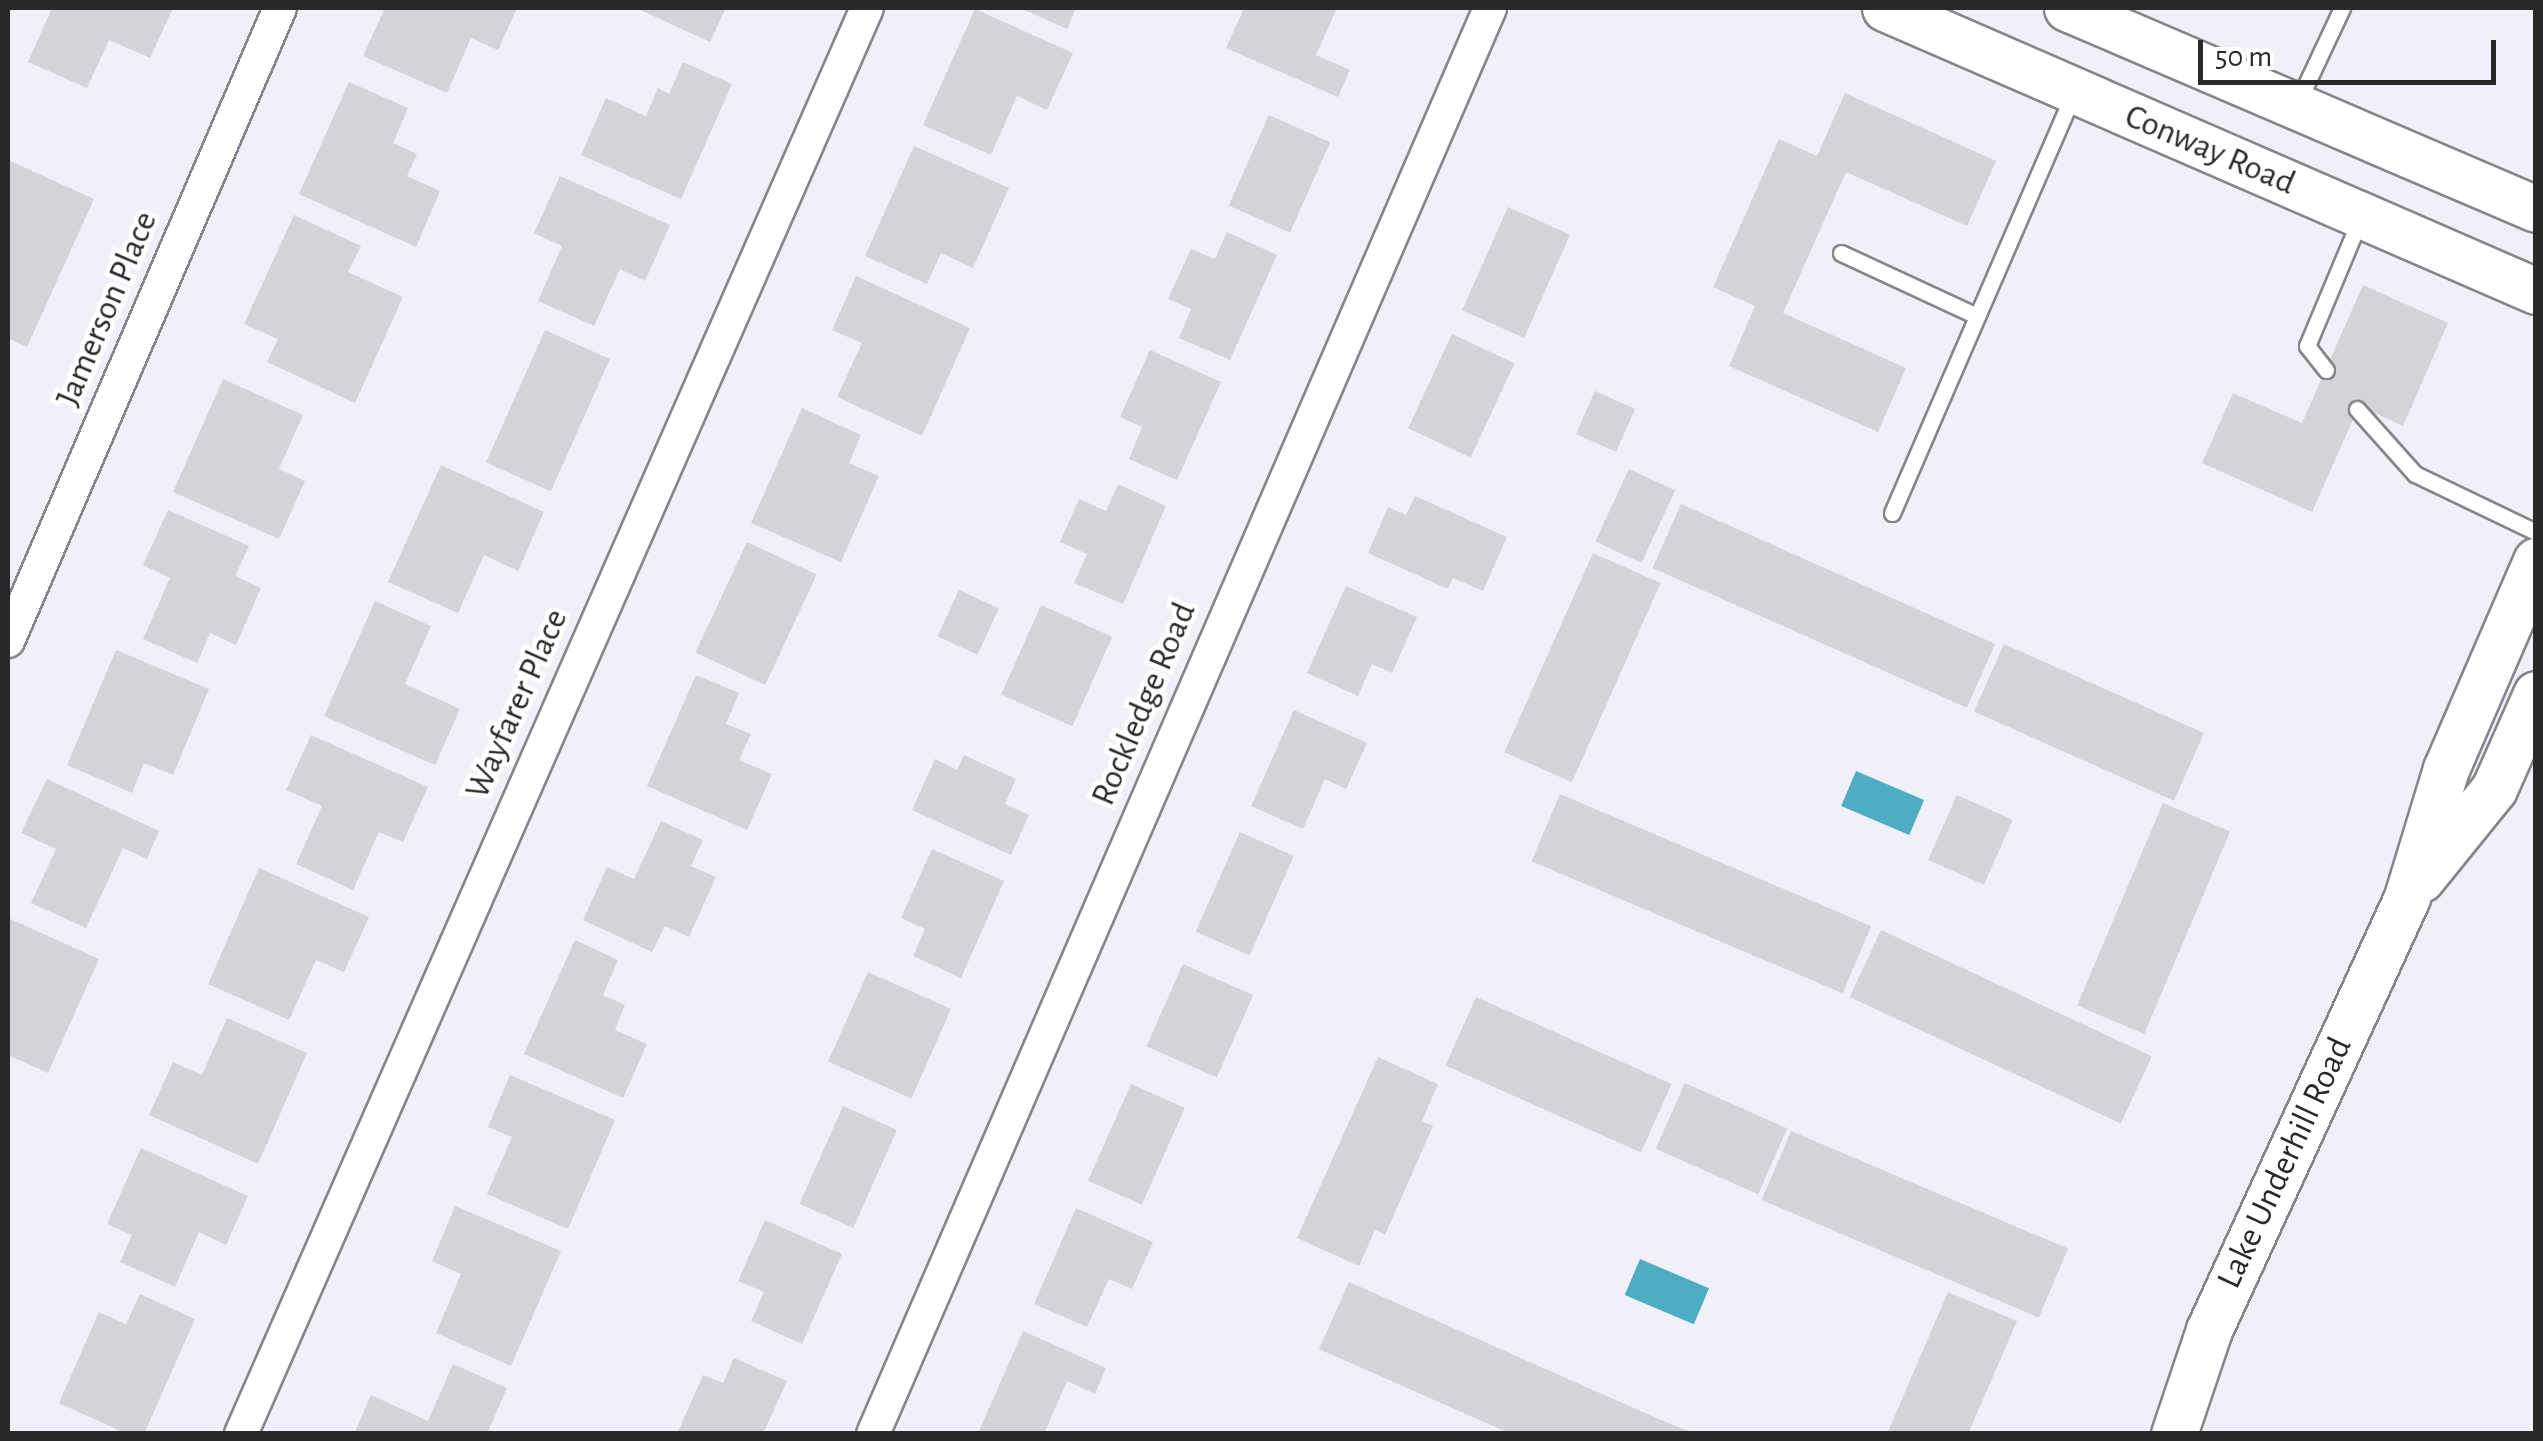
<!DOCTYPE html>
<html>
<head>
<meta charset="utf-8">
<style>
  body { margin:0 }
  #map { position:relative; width:2543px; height:1441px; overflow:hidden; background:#f0f1f8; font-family:"Alegreya Sans",sans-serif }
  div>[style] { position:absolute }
  .water>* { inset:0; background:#4eacc3; transform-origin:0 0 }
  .building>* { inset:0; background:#d5d2d9; transform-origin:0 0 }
  .roads { filter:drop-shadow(2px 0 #85868c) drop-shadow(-2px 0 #85868c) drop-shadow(0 2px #85868c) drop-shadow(0 -2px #85868c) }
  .lane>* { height:15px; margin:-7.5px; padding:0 7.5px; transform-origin:7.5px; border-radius:7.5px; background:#fff }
  .street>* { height:32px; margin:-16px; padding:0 16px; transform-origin:16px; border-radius:16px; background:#fff }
  .secondary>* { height:45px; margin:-22.5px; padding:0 22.5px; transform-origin:22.5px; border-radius:22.5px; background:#fff }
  span { translate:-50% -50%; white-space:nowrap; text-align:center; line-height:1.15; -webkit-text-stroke:9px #fff; paint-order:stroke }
  .street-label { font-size:35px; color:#29292c }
  .frame { position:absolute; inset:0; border:10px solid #29292c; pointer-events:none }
  .scale { position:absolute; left:2198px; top:40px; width:298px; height:45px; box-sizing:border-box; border:5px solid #29292c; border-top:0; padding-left:12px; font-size:30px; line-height:35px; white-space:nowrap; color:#29292c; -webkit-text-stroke:8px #fff; paint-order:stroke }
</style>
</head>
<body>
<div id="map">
  <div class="water">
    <i style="left:1856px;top:771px;width:74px;height:38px;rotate:23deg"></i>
    <i style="left:1640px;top:1259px;width:75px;height:39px;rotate:23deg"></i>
  </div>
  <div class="building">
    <i style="clip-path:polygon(52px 8px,173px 8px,150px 58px,109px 40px,87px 88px,28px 62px)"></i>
    <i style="clip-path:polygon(385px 8px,517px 8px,498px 50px,471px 38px,447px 93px,363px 56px)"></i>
    <i style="clip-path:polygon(636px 8px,726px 8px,710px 42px)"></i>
    <i style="clip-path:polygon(1020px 8px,1076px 8px,1067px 29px)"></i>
    <i style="clip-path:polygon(1244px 8px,1337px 8px,1316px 55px,1350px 70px,1338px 97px,1226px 48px)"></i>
    <i style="clip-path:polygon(975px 9px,1073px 53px,1047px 110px,1017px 96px,991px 155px,923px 125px)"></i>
    <i style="clip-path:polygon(683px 62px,732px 84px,681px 199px,581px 155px,606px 98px,646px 116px,658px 88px,669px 94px)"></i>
    <i style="clip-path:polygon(349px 82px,408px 108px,393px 143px,417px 154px,407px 176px,440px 191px,416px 247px,299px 194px)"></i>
    <i style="clip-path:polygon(1845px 93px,1996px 161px,1967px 226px,1846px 172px,1783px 313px,1906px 368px,1878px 432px,1729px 366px,1755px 306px,1713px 287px,1779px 139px,1817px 156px)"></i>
    <i style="left:1269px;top:115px;width:67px;height:99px;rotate:24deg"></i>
    <i style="clip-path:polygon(914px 146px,1009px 188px,973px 268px,941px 253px,927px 284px,865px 256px)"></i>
    <i style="clip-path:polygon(8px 160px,94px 199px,27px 347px,8px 338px)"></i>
    <i style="clip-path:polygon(560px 176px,670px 225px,645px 281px,620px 269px,594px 326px,538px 301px,562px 246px,534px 233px)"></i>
    <i style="left:1508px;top:207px;width:68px;height:113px;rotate:24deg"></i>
    <i style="clip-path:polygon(294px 215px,361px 246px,348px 272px,403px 297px,355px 403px,267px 362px,278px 339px,244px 324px)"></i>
    <i style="clip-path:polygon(1227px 232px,1277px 255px,1230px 360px,1179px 338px,1191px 309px,1168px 299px,1191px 249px,1215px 259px)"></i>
    <i style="clip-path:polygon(856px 276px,970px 328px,922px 436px,837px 397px,862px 343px,832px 330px)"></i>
    <i style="clip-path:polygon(2363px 285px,2448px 323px,2403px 426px,2359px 406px,2312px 512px,2202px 463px,2233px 393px,2302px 423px)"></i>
    <i style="left:545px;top:330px;width:71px;height:145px;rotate:24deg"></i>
    <i style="left:1452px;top:334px;width:69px;height:104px;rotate:25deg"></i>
    <i style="clip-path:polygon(1150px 350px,1221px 382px,1177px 480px,1129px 459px,1142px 427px,1120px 417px)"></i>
    <i style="clip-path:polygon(223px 379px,303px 415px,279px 469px,305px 481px,279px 539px,173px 492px)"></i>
    <i style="left:1595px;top:391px;width:44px;height:47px;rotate:24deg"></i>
    <i style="clip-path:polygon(802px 408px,861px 435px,849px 463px,879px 476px,841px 562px,751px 523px)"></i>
    <i style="clip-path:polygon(441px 465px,544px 512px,518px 571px,484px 555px,458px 613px,388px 582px)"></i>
    <i style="left:1629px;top:469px;width:51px;height:80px;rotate:25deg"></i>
    <i style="clip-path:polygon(1118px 484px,1166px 506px,1123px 604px,1074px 583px,1087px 554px,1060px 542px,1079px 499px,1106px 511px)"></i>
    <i style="clip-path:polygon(1415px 496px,1507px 537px,1483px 591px,1453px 578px,1448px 589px,1368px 553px,1388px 507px,1406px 515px)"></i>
    <i style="left:1681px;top:504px;width:344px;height:70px;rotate:24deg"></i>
    <i style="clip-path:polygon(168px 510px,249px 546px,235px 576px,261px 588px,236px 645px,210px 633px,197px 663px,143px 639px,170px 578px,143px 565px)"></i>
    <i style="left:747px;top:542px;width:77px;height:122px;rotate:25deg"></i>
    <i style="left:1593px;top:553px;width:74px;height:218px;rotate:24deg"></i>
    <i style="clip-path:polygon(1346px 586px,1417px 617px,1392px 673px,1372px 664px,1358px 696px,1307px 673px)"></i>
    <i style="left:959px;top:590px;width:44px;height:51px;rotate:25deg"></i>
    <i style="clip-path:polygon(375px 601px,431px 626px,405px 684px,460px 709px,435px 765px,324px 716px)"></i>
    <i style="left:1041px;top:605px;width:78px;height:98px;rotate:24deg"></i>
    <i style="left:2004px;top:644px;width:219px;height:74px;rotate:24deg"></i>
    <i style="clip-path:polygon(116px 650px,209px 689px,173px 775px,144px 763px,132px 793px,67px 765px)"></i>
    <i style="clip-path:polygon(696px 675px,739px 693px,726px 724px,751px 734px,739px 760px,772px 774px,747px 830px,647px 786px)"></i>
    <i style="clip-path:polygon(1294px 710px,1367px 743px,1346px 789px,1325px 779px,1303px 829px,1251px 806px)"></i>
    <i style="clip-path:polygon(311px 735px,428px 787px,403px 842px,379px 832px,353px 890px,296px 864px,322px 806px,286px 790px)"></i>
    <i style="clip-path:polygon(964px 755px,1016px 779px,1005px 804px,1029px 815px,1011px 855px,912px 810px,935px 759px,957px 770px)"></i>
    <i style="clip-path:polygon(47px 779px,159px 831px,147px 859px,123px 848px,86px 928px,31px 903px,56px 849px,21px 833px)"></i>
    <i style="left:1560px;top:794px;width:338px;height:73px;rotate:23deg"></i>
    <i style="left:1957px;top:795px;width:61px;height:71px;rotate:24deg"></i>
    <i style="left:2163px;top:803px;width:73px;height:220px;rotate:23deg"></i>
    <i style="clip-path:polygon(661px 821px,703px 840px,691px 866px,716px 877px,689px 937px,665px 926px,652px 952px,583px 920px,607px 867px,634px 879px)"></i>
    <i style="left:1240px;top:832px;width:59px;height:109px;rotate:24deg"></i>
    <i style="clip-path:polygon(932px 849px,1004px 881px,961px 978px,913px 956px,925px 929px,901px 918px)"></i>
    <i style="clip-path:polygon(259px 868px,369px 917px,344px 972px,316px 960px,289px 1020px,208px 984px)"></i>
    <i style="clip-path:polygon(8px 918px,99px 959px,48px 1073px,8px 1055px)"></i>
    <i style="left:1881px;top:930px;width:299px;height:74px;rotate:25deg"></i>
    <i style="clip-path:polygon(575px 940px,618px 960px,603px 995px,625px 1005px,615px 1030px,647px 1044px,623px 1098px,524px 1054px)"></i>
    <i style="left:1183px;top:964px;width:77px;height:90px;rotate:24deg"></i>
    <i style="left:868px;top:972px;width:91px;height:98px;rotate:24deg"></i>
    <i style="left:1476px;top:997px;width:214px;height:75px;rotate:24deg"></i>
    <i style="clip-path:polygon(227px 1018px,307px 1053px,258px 1164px,149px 1115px,173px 1062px,202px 1075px)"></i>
    <i style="clip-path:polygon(1378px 1057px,1438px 1084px,1422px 1121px,1433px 1126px,1385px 1235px,1375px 1230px,1359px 1266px,1297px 1238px)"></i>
    <i style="clip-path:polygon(510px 1075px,615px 1120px,568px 1229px,487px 1194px,512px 1137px,488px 1127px)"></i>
    <i style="left:1685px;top:1083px;width:112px;height:72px;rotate:24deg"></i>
    <i style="left:1131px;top:1084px;width:59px;height:106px;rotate:24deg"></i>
    <i style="left:843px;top:1106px;width:59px;height:107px;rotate:24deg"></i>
    <i style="left:1791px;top:1131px;width:301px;height:75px;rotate:23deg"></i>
    <i style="clip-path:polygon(141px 1148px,248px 1196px,226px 1245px,199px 1232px,175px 1287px,120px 1262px,132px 1235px,107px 1224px)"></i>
    <i style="clip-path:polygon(455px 1206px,561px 1251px,511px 1366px,436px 1333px,461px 1274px,432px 1261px)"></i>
    <i style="clip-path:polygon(1076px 1208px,1153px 1242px,1132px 1289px,1109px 1279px,1087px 1327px,1034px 1304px)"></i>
    <i style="clip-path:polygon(765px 1220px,842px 1254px,802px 1344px,751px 1321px,764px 1292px,738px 1281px)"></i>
    <i style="clip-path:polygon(1349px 1282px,1661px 1420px,1697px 1434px,1511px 1434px,1319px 1349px)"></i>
    <i style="clip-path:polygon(1948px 1292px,2017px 1321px,1968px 1434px,1887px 1434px)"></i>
    <i style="clip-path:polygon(140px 1294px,195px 1319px,144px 1434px,127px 1434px,59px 1403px,99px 1312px,126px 1324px)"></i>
    <i style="clip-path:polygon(1023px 1331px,1106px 1368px,1095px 1394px,1067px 1381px,1044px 1434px,985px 1434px,979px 1431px)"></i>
    <i style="clip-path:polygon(734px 1358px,787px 1381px,763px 1434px,677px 1434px,703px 1375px,723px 1383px)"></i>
    <i style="clip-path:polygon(453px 1364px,507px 1388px,487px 1434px,354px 1434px,371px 1395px,428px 1421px)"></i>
  </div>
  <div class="roads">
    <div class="lane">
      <i style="left:2297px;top:104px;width:106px;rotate:-64.9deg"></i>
      <i style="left:1841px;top:253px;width:150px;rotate:24.9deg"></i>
      <i style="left:2326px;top:370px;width:31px;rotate:-128deg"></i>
      <i style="left:2307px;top:346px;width:138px;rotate:-67.3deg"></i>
      <i style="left:2357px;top:409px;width:87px;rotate:48.3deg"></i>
      <i style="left:2415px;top:474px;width:134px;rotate:25.6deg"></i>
      <i style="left:1892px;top:513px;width:456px;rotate:-66.6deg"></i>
    </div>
    <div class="street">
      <i style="left:8px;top:641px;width:689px;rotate:-66.75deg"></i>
      <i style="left:241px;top:1434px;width:1557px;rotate:-66.3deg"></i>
      <i style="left:873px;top:1434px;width:1554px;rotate:-66.6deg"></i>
    </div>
    <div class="secondary">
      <i style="left:1885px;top:8px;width:710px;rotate:23.5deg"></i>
      <i style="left:2067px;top:8px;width:510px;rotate:23.2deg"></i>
      <i style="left:2421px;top:879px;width:116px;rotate:-51deg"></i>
      <i style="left:2494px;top:789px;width:104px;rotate:-66.1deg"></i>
      <i style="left:2174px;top:1434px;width:110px;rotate:-71.4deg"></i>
      <i style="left:2209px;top:1330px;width:476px;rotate:-65.4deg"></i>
      <i style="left:2407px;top:897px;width:134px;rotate:-73.1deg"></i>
      <i style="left:2446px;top:769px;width:227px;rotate:-66.6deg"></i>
    </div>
  </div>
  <div class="street-label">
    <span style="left:2210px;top:150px;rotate:23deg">Conway Road</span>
    <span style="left:107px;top:309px;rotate:-67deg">Jamerson Place</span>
    <span style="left:517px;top:704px;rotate:-66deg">Wayfarer Place</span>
    <span style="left:1144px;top:704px;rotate:-67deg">Rockledge Road</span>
    <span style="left:2285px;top:1163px;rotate:-65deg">Lake Underhill Road</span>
  </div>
  <div class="frame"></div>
  <div class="scale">50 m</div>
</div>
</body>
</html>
